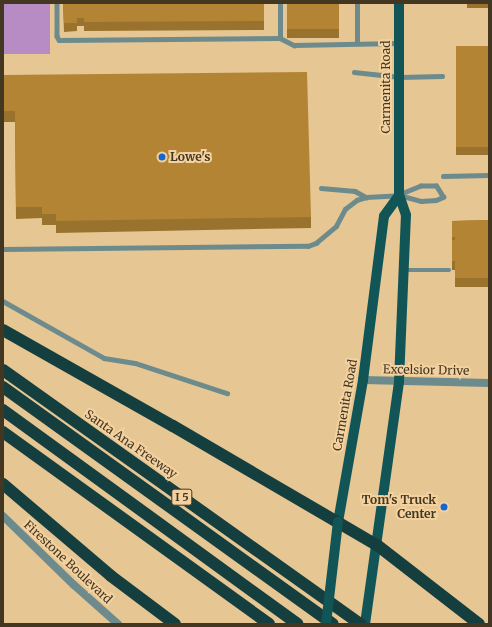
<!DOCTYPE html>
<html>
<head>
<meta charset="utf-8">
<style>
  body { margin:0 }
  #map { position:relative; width:492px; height:627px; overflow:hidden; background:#e6c693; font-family:Merriweather,serif }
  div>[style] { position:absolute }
  .green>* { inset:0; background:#b78cc5; transform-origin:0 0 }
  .service>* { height:4.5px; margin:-2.25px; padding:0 2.25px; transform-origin:2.25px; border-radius:2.25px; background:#6d8b8c }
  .tertiary>* { height:8px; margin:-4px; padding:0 4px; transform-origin:4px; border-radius:4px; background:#6d8b8c }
  .primary>* { height:10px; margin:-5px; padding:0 5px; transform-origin:5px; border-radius:5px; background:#115557 }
  .motorway>* { height:12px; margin:-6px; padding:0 6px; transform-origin:6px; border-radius:6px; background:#153e3f }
  .primary-bridge>* { height:10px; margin:-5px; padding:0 5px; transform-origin:5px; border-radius:5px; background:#115557 }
  .wall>* { inset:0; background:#99722d; transform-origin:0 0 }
  .building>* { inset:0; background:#b28434; transform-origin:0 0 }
  .dots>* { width:11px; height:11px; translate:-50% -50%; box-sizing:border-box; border:2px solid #f4d2a0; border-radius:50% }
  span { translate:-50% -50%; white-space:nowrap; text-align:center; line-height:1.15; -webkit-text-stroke:4px #f4d2a0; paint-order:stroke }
  .shield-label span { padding:1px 3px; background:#f4d2a0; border:1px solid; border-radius:3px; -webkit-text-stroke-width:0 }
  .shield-label { font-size:11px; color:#443722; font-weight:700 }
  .street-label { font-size:12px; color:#443722 }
  .poi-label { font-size:12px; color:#443722; font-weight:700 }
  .left { translate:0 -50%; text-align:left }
  .right { translate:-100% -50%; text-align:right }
  .frame { position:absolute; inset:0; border:4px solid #443722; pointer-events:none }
</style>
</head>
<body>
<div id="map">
  <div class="green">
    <i style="left:3px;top:3px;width:47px;height:51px"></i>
  </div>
  <div class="service">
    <i style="left:57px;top:3px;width:33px;rotate:90deg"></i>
    <i style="left:57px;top:36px;width:4px;rotate:63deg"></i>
    <i style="left:59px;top:40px;width:221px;rotate:-0.5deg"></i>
    <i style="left:280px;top:38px;width:35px;rotate:-90deg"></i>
    <i style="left:280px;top:38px;width:16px;rotate:27deg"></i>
    <i style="left:294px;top:45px;width:105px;rotate:-1.1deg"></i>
    <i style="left:357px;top:43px;width:40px;rotate:-90deg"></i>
    <i style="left:354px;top:72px;width:46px;rotate:6.2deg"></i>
    <i style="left:400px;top:77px;width:42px;rotate:-1.4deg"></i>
    <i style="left:443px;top:176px;width:46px;rotate:-1.2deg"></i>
    <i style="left:321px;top:188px;width:34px;rotate:5deg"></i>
    <i style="left:355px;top:191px;width:13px;rotate:29deg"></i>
    <i style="left:3px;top:249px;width:305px;rotate:-0.6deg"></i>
    <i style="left:308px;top:246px;width:9px;rotate:-21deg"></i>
    <i style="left:316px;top:243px;width:26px;rotate:-40deg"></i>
    <i style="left:336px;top:226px;width:19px;rotate:-62deg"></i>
    <i style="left:345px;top:209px;width:15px;rotate:-37deg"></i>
    <i style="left:357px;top:200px;width:9px;rotate:-18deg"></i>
    <i style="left:366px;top:197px;width:33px;rotate:-3deg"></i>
    <i style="left:399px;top:195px;width:23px;rotate:15deg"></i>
    <i style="left:421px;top:201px;width:15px;rotate:-4deg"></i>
    <i style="left:436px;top:200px;width:8px;rotate:-23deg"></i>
    <i style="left:443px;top:197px;width:13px;rotate:-122deg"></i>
    <i style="left:436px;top:186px;width:15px;rotate:180deg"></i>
    <i style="left:421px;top:186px;width:24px;rotate:158deg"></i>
    <i style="left:404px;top:270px;width:45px"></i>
    <i style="left:3px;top:301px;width:116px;rotate:29.4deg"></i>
    <i style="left:104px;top:358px;width:31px;rotate:9deg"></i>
    <i style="left:135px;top:363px;width:97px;rotate:18.1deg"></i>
  </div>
  <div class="tertiary">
    <i style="left:363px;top:380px;width:126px;rotate:1.4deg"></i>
    <i style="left:3px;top:516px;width:99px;rotate:44.2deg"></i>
    <i style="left:74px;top:585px;width:59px;rotate:41.6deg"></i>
  </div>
  <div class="primary">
    <i style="left:338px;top:522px;width:144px;rotate:-80deg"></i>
    <i style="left:363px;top:380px;width:165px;rotate:-82.7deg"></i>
    <i style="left:384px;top:216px;width:26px;rotate:-54deg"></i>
    <i style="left:365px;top:624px;width:245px;rotate:-82deg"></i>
    <i style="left:399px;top:381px;width:166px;rotate:-87.6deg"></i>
    <i style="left:406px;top:215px;width:21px;rotate:-109deg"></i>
    <i style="left:399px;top:195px;width:192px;rotate:-90deg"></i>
  </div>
  <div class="motorway">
    <i style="left:3px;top:330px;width:195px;rotate:29.5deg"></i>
    <i style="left:173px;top:426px;width:236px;rotate:30.3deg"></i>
    <i style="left:377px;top:545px;width:129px;rotate:37.8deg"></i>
    <i style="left:3px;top:370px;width:439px;rotate:35.4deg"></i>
    <i style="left:3px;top:387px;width:406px;rotate:35.7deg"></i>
    <i style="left:3px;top:410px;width:364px;rotate:36deg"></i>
    <i style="left:3px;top:432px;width:328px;rotate:35.8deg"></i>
    <i style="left:3px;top:484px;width:142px;rotate:40.4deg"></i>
    <i style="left:111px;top:576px;width:80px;rotate:36.9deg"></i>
  </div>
  <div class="primary-bridge">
    <i style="left:326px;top:624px;width:103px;rotate:-83.3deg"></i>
  </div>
  <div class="wall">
    <i style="clip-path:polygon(63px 3px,264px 3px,264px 30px,84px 31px,84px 26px,77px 26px,77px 31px,64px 32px)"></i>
    <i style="left:287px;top:3px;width:52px;height:35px"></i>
    <i style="left:467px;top:3px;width:22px;height:5px"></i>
    <i style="left:456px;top:46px;width:33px;height:109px"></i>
    <i style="clip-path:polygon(3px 75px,311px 217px,311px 228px,56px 233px,56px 225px,42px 225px,42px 218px,16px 219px,15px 122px,3px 122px)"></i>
    <i style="clip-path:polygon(489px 220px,489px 287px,455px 287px,455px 270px,452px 270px,452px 221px)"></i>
  </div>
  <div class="building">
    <i style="clip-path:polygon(63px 3px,264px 3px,264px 21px,84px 22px,84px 18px,77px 18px,77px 23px,64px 23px)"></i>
    <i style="left:287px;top:3px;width:52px;height:26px"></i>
    <i style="left:456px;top:46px;width:33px;height:101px"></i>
    <i style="clip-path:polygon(307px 72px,311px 217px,56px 221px,56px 214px,42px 214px,42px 207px,16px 207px,15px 111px,3px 111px,3px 75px)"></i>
    <i style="clip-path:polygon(489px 220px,489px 278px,455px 278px,455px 261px,452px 261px,452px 240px,455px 240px,455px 237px,452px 237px,452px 221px)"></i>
  </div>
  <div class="dots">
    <i style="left:162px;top:157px;background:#1666d0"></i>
    <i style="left:444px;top:507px;background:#1666d0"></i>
  </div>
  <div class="shield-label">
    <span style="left:182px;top:497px">I 5</span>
  </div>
  <div class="street-label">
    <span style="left:386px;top:87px;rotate:-90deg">Carmenita Road</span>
    <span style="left:426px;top:370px;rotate:1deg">Excelsior Drive</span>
    <span style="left:345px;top:405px;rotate:-80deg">Carmenita Road</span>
    <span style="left:131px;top:444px;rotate:35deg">Santa Ana Freeway</span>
    <span style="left:68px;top:562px;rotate:43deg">Firestone Boulevard</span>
  </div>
  <div class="poi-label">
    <span class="left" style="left:170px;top:157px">Lowe's</span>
    <span class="right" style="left:436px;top:507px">Tom's Truck<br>Center</span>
  </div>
  <div class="frame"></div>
</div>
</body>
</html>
